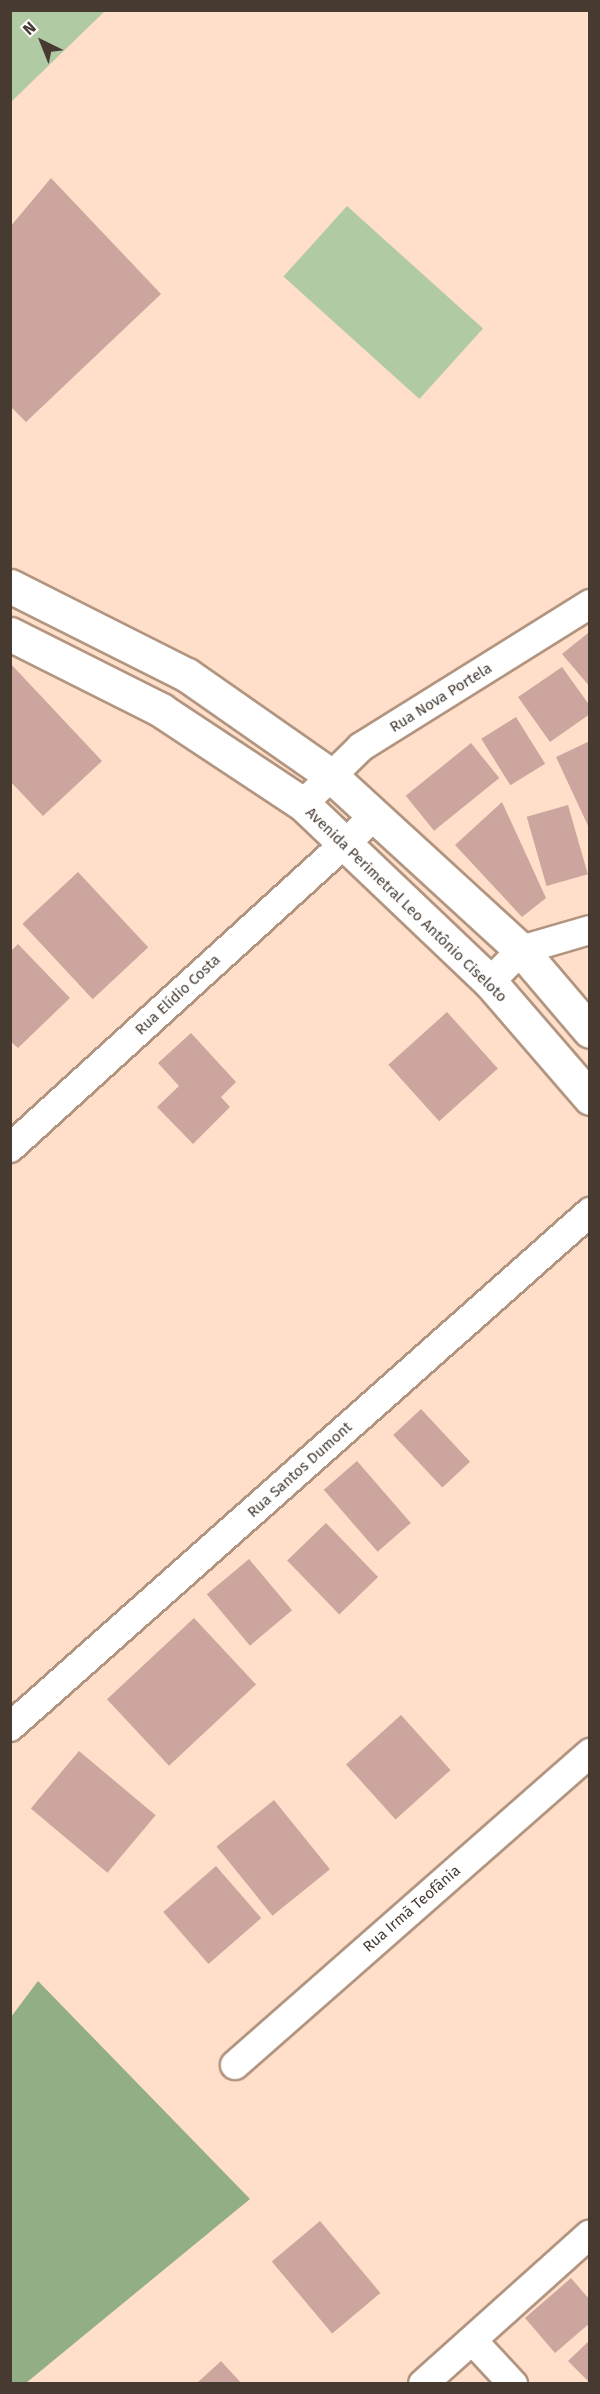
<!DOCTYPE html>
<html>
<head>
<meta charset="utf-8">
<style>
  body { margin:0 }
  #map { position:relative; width:600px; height:2394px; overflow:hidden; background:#ffdfc9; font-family:"Fira Sans",sans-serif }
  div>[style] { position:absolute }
  .green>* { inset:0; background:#b0caa4; transform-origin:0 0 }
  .forest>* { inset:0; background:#92ae85 }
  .building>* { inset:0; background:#cca69e; transform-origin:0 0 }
  .roads { filter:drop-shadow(2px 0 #b29580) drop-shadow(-2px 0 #b29580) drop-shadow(0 2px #b29580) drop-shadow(0 -2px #b29580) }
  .street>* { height:28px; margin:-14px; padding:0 14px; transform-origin:14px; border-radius:14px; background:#fff }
  .secondary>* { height:33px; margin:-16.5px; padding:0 16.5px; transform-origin:16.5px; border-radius:16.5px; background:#fff }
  span { translate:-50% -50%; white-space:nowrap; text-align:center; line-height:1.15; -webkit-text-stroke:4.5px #fff; paint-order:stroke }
  .street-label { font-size:15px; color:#463a31 }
  .frame { position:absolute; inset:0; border:12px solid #463a31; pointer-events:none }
  .north { position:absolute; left:12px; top:12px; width:60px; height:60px; -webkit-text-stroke:4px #fff; paint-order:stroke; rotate:317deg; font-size:16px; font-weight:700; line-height:24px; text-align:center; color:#463a31 }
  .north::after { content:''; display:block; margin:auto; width:21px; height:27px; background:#463a31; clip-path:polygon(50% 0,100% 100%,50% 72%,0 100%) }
</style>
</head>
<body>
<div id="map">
  <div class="green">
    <i style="clip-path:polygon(11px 10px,105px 10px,105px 11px,11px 102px)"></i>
    <i style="left:347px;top:206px;width:183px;height:95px;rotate:42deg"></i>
  </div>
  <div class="forest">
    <i style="clip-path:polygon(38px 1981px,250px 2199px,26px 2383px,11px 2383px,11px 2017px)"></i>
  </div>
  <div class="building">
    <i style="clip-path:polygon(51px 178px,161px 294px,26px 422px,10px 406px,10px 227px)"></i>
    <i style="clip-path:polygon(588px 633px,590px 635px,590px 687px,562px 654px)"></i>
    <i style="clip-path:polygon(10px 663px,102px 761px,43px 816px,10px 781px)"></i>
    <i style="clip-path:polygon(562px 667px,590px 706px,590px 714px,550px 742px,518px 697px)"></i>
    <i style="left:516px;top:717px;width:55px;height:41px;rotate:58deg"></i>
    <i style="clip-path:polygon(590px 741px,590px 830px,556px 757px)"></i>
    <i style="left:471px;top:743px;width:45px;height:84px;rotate:51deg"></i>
    <i style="clip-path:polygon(502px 802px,546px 898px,522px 917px,455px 845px)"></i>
    <i style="left:568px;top:805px;width:72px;height:43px;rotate:74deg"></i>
    <i style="left:78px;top:872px;width:103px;height:76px;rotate:47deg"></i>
    <i style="clip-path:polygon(18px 944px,70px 998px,18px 1048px,10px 1041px,10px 952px)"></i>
    <i style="left:447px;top:1012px;width:76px;height:79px;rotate:48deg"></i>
    <i style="clip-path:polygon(191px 1033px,236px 1082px,221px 1097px,230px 1107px,193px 1144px,157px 1107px,179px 1086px,158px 1063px)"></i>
    <i style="left:421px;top:1409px;width:72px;height:38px;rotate:47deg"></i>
    <i style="left:357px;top:1461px;width:82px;height:44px;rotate:49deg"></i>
    <i style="left:326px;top:1523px;width:75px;height:54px;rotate:46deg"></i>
    <i style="left:249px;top:1559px;width:67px;height:55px;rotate:50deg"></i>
    <i style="left:194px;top:1618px;width:91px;height:119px;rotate:47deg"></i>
    <i style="left:401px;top:1715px;width:74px;height:74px;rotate:48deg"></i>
    <i style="left:79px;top:1751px;width:100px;height:75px;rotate:40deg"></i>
    <i style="left:274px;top:1800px;width:89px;height:74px;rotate:51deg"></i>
    <i style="left:216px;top:1866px;width:69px;height:70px;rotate:49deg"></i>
    <i style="left:320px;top:2221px;width:94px;height:63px;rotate:50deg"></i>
    <i style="clip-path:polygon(571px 2278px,590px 2300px,590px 2323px,555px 2353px,525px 2318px)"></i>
    <i style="clip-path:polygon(590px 2340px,590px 2383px,568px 2361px)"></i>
    <i style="clip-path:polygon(221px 2361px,242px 2384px,196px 2384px)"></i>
  </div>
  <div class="roads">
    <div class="street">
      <i style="left:303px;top:804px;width:81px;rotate:-44.5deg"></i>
      <i style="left:361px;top:747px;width:270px;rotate:-32deg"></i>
      <i style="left:490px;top:982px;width:45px;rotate:-45.9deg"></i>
      <i style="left:521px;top:950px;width:72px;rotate:-16.2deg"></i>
      <i style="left:10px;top:1148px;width:495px;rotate:-42.3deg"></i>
      <i style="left:10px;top:1727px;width:776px;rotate:-41.6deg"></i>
      <i style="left:235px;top:2065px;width:473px;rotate:-41.3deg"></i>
      <i style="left:473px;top:2341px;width:59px;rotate:47.1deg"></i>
      <i style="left:423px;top:2384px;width:224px;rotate:-41.9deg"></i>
    </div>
    <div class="secondary">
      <i style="left:10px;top:586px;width:198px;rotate:26.7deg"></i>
      <i style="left:187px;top:675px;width:173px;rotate:34.9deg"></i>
      <i style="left:329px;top:774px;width:260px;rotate:42.5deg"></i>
      <i style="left:521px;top:950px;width:106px;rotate:49.6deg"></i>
      <i style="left:10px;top:634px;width:169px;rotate:26.7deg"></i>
      <i style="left:161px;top:710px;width:170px;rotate:33.5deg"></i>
      <i style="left:303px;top:804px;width:258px;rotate:43.6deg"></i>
      <i style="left:490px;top:982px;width:153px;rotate:49.2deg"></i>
    </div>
  </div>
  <div class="street-label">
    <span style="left:441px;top:698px;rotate:-32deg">Rua Nova Portela</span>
    <span style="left:406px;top:905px;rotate:44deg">Avenida Perimetral Leo Antônio Ciseloto</span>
    <span style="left:178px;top:995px;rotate:-43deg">Rua Elídio Costa</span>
    <span style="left:300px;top:1470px;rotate:-42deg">Rua Santos Dumont</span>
    <span style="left:412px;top:1909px;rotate:-41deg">Rua Irmã Teofânia</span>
  </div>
  <div class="frame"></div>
  <div class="north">N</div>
</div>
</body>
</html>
